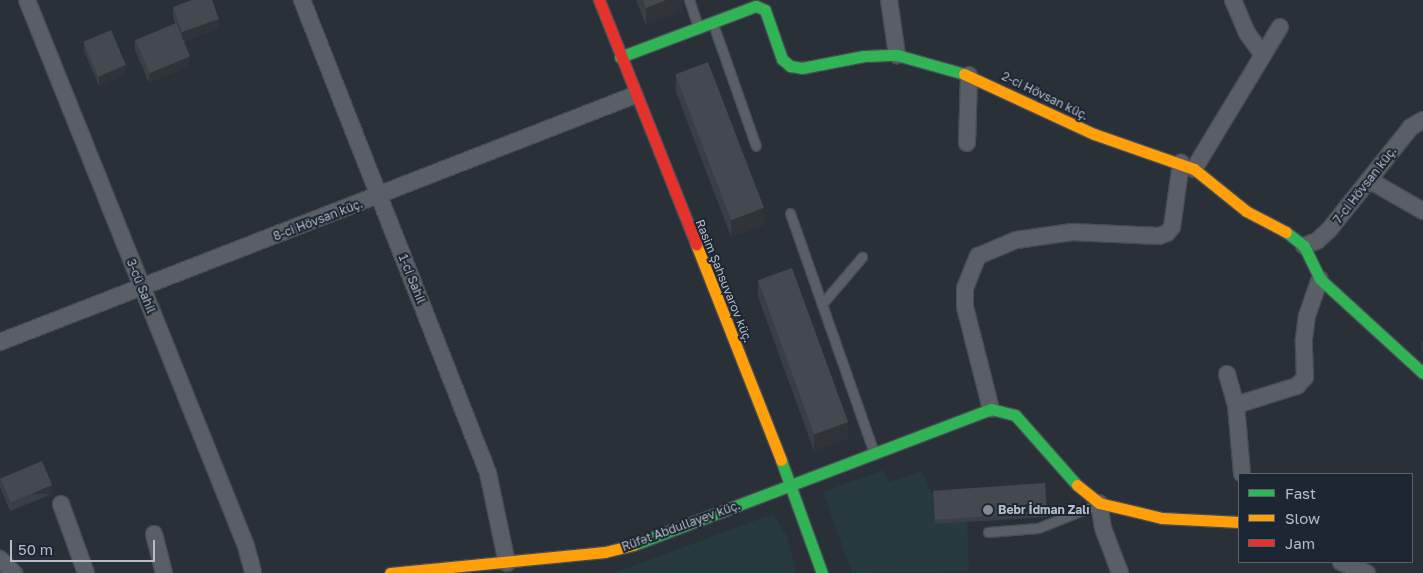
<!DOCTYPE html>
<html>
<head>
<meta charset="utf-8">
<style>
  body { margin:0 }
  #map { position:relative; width:1423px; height:573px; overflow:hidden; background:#2a3038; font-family:"Golos Text",sans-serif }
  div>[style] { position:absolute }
  .green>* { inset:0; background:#273a3e }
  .roads { filter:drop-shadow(1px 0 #484c53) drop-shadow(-1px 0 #484c53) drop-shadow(0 1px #484c53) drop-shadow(0 -1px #484c53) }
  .lane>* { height:9px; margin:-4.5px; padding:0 4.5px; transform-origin:4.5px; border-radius:4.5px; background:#5a5e66 }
  .street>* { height:16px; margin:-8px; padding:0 8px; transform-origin:8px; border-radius:8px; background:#5a5e66 }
  .fast>* { height:11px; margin:-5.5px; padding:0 5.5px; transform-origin:5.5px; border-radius:5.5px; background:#30b455 }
  .slow>* { height:11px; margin:-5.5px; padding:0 5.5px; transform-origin:5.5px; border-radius:5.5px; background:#ff9f0a }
  .jam>* { height:11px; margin:-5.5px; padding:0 5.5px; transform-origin:5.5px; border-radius:5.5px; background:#e5322d }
  .wall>* { inset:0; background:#3a3f45; transform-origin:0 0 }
  .shaded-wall>* { inset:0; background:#303338; transform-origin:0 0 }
  .building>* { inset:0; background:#444950; transform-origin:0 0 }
  .dots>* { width:14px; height:14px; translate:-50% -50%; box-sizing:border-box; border:2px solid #1d2633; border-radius:50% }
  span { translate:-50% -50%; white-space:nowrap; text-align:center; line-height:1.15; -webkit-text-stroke:4px #1d2633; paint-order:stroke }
  .street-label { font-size:12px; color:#b4bcc9 }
  .poi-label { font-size:12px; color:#b4bcc9; font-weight:700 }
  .left { translate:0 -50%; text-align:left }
  .legend { position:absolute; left:1238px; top:473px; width:175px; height:90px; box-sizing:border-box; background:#1d2633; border:1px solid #59626f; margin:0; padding:6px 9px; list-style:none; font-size:15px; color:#b4bcc9 }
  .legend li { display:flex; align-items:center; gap:10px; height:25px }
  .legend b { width:25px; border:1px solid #59626f }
  .scale { position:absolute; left:10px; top:540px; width:145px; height:22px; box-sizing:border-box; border:2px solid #b4bcc9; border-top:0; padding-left:6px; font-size:15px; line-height:18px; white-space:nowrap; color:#b4bcc9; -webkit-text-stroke:4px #1d2633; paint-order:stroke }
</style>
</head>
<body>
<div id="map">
  <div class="green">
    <i style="clip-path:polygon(883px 470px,889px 482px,922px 471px,933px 495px,935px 524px,967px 522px,969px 571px,852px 573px,823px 492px)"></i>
    <i style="clip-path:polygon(773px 514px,788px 538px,796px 573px,614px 573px)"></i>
  </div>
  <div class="roads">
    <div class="lane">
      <i style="left:689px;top:0;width:28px;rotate:71deg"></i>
      <i style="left:713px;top:24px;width:129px;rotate:70.6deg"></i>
      <i style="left:790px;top:213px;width:254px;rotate:70.7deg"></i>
      <i style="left:822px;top:304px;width:62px;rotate:-49.6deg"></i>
      <i style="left:988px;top:532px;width:50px;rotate:-4.6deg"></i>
      <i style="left:1038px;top:528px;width:62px;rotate:-21.6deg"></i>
    </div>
    <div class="street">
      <i style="left:27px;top:0;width:588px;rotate:68.14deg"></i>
      <i style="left:246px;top:546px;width:28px;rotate:75deg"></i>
      <i style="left:302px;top:0;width:508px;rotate:68.53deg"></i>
      <i style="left:488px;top:473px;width:92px;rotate:78.1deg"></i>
      <i style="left:889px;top:0;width:56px;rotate:81.7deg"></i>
      <i style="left:1233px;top:0;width:36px;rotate:67deg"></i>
      <i style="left:1247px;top:33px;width:26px;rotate:54deg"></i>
      <i style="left:967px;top:143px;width:68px;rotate:-88.3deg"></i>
      <i style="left:1194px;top:169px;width:166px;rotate:-58.8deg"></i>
      <i style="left:1369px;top:180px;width:62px;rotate:29.9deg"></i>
      <i style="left:1304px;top:246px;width:14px;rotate:-21deg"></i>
      <i style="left:1317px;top:241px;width:16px;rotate:-43deg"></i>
      <i style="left:1329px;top:230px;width:132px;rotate:-51.5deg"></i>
      <i style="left:1411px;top:127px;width:14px;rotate:-30deg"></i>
      <i style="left:0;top:342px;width:681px;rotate:-21.25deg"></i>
      <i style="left:1227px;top:374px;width:32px;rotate:74deg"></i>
      <i style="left:1236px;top:405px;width:69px;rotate:85deg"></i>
      <i style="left:1236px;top:405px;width:64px;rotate:-17.3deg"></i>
      <i style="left:1297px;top:386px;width:12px;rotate:-48deg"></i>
      <i style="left:1305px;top:377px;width:38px;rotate:-92deg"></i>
      <i style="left:1304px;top:339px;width:23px;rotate:-83deg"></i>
      <i style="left:1307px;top:316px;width:39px;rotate:-71deg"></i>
      <i style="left:991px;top:409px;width:105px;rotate:-104.3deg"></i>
      <i style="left:965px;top:307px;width:19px;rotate:-90deg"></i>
      <i style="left:965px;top:288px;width:35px;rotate:-68deg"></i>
      <i style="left:978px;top:256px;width:41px;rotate:-22.8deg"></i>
      <i style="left:1016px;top:240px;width:57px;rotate:-8.1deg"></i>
      <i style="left:1072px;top:232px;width:87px;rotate:2.6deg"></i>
      <i style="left:1159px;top:236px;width:9px;rotate:-21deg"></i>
      <i style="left:1167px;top:233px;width:8px;rotate:-50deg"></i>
      <i style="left:1172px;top:227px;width:65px;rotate:-82deg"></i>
      <i style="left:1099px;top:503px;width:25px;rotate:81deg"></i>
      <i style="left:1103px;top:528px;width:48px;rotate:69.3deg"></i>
      <i style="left:61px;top:504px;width:73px;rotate:70.1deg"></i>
      <i style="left:154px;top:534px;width:40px;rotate:75.6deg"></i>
      <i style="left:0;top:559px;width:20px;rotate:45deg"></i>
      <i style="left:1341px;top:562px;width:28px;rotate:23deg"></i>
    </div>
    <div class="fast">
      <i style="left:620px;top:57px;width:145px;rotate:-20.6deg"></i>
      <i style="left:756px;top:6px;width:10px;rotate:24deg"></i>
      <i style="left:765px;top:10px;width:52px;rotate:70.9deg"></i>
      <i style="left:782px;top:59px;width:11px;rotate:41deg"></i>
      <i style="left:790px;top:66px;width:12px;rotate:9deg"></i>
      <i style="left:802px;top:68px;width:63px;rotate:-11deg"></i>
      <i style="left:864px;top:56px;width:33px;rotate:-2deg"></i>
      <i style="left:897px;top:55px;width:70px;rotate:15.8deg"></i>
      <i style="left:1286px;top:232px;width:23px;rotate:38deg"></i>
      <i style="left:1304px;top:246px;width:37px;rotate:64deg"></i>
      <i style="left:1320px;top:279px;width:139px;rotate:42.4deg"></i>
      <i style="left:781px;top:460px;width:120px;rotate:70.1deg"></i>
      <i style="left:633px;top:545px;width:383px;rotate:-20.8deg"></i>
      <i style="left:991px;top:409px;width:25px;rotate:14deg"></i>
      <i style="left:1015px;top:415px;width:94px;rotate:48.5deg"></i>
    </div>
    <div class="slow">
      <i style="left:964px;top:74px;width:143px;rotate:24.8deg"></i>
      <i style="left:1094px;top:134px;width:106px;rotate:19.3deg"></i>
      <i style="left:1194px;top:169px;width:67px;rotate:38.9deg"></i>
      <i style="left:1246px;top:211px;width:45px;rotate:27.7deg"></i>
      <i style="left:696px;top:244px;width:232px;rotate:68.5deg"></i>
      <i style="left:1077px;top:485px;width:28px;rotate:39deg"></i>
      <i style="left:1099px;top:503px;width:65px;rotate:13.4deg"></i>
      <i style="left:1162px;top:518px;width:77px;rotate:3deg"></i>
      <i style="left:390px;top:573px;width:216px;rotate:-5.6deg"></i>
      <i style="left:605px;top:552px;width:29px;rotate:-14deg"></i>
    </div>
    <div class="jam">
      <i style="left:599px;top:0;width:263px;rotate:68.3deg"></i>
    </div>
  </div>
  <div class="wall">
    <i style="clip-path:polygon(636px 0,682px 0,682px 11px,646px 25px)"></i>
    <i style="clip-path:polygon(173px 7px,219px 28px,184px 41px,190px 66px,149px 83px,135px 50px,135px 40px,175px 24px,173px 17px)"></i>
    <i style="clip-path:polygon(84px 42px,126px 74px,99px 86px,84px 51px)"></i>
    <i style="clip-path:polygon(676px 75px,764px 225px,731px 237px,676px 92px)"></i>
    <i style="clip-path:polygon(758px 280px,848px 439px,814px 451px,758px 297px)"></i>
    <i style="left:1423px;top:341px;width:11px;height:1px;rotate:90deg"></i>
    <i style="clip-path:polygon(0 478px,52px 494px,10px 511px,0 487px)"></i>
    <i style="clip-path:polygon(933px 495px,1047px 512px,1047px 517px,935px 524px)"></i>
  </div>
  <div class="shaded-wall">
    <i style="clip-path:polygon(666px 0,682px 0,682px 11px,646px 25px,646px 8px)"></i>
    <i style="clip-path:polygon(219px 19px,219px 28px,182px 41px,182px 32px)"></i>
    <i style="clip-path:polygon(190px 56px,190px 66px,149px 83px,149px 73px)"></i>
    <i style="clip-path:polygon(126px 65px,126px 74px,99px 86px,99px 76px)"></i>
    <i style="clip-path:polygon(764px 208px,764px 225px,731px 237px,731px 220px)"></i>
    <i style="clip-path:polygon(848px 422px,848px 439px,814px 451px,814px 434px)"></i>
    <i style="left:52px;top:485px;width:9px;height:45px;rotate:90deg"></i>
  </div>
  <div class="building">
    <i style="clip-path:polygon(192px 0,212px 0,219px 19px,182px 32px,173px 7px)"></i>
    <i style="clip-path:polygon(643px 0,666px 0,646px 8px)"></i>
    <i style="left:176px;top:23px;width:36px;height:44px;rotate:67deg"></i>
    <i style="left:111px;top:30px;width:38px;height:30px;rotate:67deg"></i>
    <i style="left:708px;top:62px;width:156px;height:35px;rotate:69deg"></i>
    <i style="left:792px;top:268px;width:164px;height:36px;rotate:70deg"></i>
    <i style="left:42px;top:461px;width:26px;height:45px;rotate:67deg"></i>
    <i style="left:1045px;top:483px;width:29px;height:112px;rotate:86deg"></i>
  </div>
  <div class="dots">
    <i style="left:988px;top:510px;background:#848b96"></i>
  </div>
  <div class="street-label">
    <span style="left:1045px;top:96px;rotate:26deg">2-ci Hövsan küç.</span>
    <span style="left:1365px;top:185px;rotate:-52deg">7-ci Hövsan küç.</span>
    <span style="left:318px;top:220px;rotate:-21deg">8-ci Hövsan küç.</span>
    <span style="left:412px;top:279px;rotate:68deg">1-ci Sahil</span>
    <span style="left:724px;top:281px;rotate:68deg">Rasim Şahsuvarov küç.</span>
    <span style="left:141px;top:286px;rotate:68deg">3-cü Sahil</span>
    <span style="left:681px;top:526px;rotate:-20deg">Rüfət Abdullayev küç.</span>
  </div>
  <div class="poi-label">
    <span class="left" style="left:998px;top:510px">Bebr İdman Zalı</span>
  </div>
  <ul class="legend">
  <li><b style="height:6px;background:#30b455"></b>Fast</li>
  <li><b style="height:6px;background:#ff9f0a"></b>Slow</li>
  <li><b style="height:6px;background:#e5322d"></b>Jam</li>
  </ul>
  <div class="scale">50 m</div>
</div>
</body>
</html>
